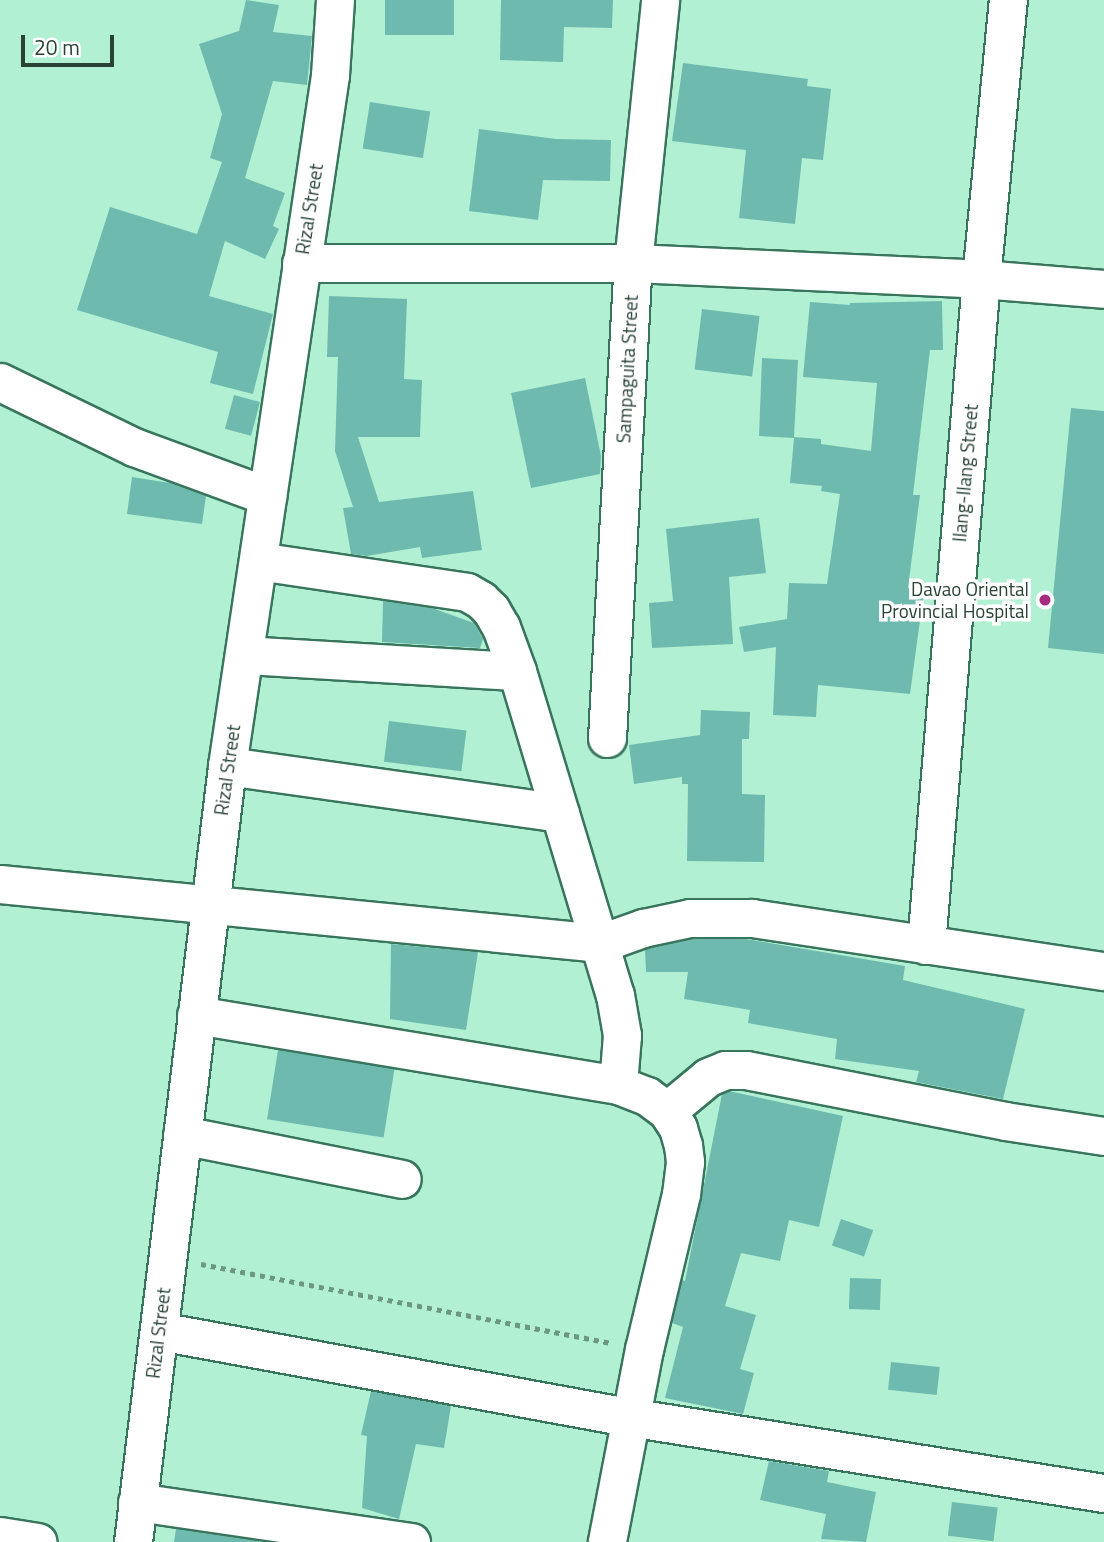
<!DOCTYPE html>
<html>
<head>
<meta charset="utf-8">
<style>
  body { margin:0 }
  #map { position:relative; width:1104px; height:1542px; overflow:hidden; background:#b1f0d3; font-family:"Titillium Web",sans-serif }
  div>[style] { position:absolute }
  .building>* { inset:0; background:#6fbaaf; transform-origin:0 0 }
  .path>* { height:4.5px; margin-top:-2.25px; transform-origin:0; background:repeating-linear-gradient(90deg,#6b9783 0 5px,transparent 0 10px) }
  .roads { filter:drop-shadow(2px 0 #38755c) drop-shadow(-2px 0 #38755c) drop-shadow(0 2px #38755c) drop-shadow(0 -2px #38755c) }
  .minor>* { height:37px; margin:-18.5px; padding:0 18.5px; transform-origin:18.5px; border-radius:18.5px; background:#fff }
  .dots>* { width:19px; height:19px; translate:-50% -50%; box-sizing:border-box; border:4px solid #fff; border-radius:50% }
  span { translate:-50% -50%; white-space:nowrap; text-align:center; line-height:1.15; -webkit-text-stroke:7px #fff; paint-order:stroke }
  .street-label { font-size:19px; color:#284236 }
  .poi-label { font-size:19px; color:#284236 }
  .right { translate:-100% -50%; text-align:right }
  .scale { position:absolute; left:21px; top:35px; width:93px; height:32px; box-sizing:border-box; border:4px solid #284236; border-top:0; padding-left:9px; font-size:21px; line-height:24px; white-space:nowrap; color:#284236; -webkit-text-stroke:5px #fff; paint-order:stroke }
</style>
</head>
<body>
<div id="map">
  <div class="building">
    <i style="clip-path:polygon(246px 0,279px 5px,273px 32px,312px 36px,307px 85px,273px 81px,245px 178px,285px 193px,273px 226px,279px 229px,265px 259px,225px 241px,209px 296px,273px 314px,253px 394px,210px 383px,218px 352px,77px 310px,110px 207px,197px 234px,222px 162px,210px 158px,222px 114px,199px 44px,239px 31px)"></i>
    <i style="left:385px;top:0;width:69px;height:35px"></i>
    <i style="clip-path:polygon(501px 0,613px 0,612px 28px,564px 27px,563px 62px,500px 60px)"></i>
    <i style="clip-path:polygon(683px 63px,808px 79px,807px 86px,831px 89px,823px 160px,802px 158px,795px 224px,739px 218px,746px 150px,672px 141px)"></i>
    <i style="left:370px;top:102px;width:61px;height:47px;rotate:9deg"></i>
    <i style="clip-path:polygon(479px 129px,556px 139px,611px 140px,610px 181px,543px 180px,538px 220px,469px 211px)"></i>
    <i style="clip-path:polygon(329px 296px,407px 299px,404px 379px,422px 380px,420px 437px,358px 437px,379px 502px,473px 491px,482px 550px,422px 558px,420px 547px,367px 556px,351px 554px,343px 508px,353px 507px,335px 451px,338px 357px,327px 357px)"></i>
    <i style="clip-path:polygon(942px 301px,943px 350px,930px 350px,913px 495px,920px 495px,908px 588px,924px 591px,910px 694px,818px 685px,816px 717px,773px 715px,776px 647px,744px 652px,739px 627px,787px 619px,789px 583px,827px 584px,840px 494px,821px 491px,822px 486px,790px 483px,794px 438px,759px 436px,762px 358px,798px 360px,794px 437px,821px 439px,821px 444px,871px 451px,877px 383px,803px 377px,810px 302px,850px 305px,850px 303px)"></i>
    <i style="left:702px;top:309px;width:58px;height:61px;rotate:7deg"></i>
    <i style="clip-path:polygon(585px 378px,601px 456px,600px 474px,531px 488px,511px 393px)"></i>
    <i style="left:234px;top:395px;width:27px;height:35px;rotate:15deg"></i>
    <i style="clip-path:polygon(1071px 408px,1104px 411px,1104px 654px,1048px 648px)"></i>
    <i style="clip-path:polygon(132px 477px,170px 483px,206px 496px,202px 524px,127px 514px)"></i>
    <i style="clip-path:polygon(759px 518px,766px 573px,729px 577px,733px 644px,652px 648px,649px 603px,673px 601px,666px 529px)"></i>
    <i style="clip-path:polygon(383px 601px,432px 608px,474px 623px,483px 639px,480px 648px,382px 642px)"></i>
    <i style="clip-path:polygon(701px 710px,750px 712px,749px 739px,742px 739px,742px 794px,765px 795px,764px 862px,687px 861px,688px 784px,682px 784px,682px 777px,634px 784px,629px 745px,700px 735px)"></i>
    <i style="left:389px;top:721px;width:78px;height:41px;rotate:7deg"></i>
    <i style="clip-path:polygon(692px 939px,746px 939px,905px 966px,903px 980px,1025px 1009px,1003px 1099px,916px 1082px,919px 1071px,835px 1059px,837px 1039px,748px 1023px,750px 1010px,684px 999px,688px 972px,646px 972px,645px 949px)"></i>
    <i style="clip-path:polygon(391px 944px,478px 952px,466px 1030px,390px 1019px)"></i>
    <i style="left:278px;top:1050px;width:118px;height:70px;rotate:9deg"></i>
    <i style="clip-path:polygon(729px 1091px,843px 1116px,819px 1227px,789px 1220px,780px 1261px,741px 1253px,725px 1306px,756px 1315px,740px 1369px,754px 1373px,743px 1414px,665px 1398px,683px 1327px,672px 1323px,682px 1280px,685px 1281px,722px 1094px)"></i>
    <i style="left:841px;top:1219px;width:34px;height:28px;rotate:19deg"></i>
    <i style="left:850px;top:1278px;width:31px;height:31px;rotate:2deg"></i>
    <i style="left:891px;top:1362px;width:49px;height:28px;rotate:6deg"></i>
    <i style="clip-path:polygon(371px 1391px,451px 1406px,444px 1448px,416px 1444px,399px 1519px,362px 1508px,367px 1436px,361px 1435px)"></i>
    <i style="clip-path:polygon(769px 1461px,829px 1471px,827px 1482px,876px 1492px,866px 1542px,821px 1539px,826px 1514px,760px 1500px)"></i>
    <i style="left:952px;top:1502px;width:46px;height:34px;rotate:7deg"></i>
    <i style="clip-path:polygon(176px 1529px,259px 1541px,259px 1542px,174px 1542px)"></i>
  </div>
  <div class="path">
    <i style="left:201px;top:1264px;width:419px;rotate:10.9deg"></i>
  </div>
  <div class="roads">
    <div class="minor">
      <i style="left:301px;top:263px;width:332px"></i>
      <i style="left:633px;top:263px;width:348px;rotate:2.6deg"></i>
      <i style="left:981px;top:279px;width:123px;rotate:4.6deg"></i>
      <i style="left:0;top:382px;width:149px;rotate:25.9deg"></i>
      <i style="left:134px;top:447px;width:142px;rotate:20.2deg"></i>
      <i style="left:258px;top:561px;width:211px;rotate:8.4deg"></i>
      <i style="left:467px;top:592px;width:16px;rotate:30deg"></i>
      <i style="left:481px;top:600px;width:14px;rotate:45deg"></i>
      <i style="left:491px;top:610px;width:20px;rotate:60deg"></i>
      <i style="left:501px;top:627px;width:47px;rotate:70deg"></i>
      <i style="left:517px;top:671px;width:338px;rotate:73.2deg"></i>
      <i style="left:615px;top:995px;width:41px;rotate:80.1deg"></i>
      <i style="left:622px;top:1035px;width:50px;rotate:94.6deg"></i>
      <i style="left:244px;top:655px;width:273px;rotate:3.4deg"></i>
      <i style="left:607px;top:738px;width:476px;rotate:-86.9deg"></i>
      <i style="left:633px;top:263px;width:264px;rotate:-84.1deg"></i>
      <i style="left:227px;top:766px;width:336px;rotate:8deg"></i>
      <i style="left:0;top:884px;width:604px;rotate:5.61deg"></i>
      <i style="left:601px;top:943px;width:45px;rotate:-19.7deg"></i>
      <i style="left:643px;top:928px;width:48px;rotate:-12deg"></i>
      <i style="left:690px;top:918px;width:62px"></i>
      <i style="left:752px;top:918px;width:356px;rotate:8.6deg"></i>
      <i style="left:926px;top:945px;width:668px;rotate:-85.28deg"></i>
      <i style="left:981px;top:279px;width:280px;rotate:-84.5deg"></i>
      <i style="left:196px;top:1015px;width:428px;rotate:9.4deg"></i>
      <i style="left:618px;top:1085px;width:31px;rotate:21deg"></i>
      <i style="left:647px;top:1096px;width:25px;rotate:37deg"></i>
      <i style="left:667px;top:1111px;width:20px;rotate:57deg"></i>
      <i style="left:678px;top:1128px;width:18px;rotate:74deg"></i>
      <i style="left:683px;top:1145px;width:17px;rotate:83deg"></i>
      <i style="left:685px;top:1162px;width:32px;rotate:97deg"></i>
      <i style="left:681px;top:1194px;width:159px;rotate:103.4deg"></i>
      <i style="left:644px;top:1349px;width:197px;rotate:100.9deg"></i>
      <i style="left:667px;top:1111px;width:53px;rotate:-39.7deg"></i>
      <i style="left:708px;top:1077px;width:18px;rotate:-22deg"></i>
      <i style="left:725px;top:1070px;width:21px"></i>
      <i style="left:746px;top:1070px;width:264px;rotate:11.1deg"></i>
      <i style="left:1005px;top:1121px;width:100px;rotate:8.6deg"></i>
      <i style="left:182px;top:1135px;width:224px;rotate:11.3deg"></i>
      <i style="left:159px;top:1331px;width:478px;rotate:10.4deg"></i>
      <i style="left:629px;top:1417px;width:481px;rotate:9.1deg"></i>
      <i style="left:137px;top:1502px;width:277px;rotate:8.3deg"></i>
      <i style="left:0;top:1536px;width:38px;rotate:9deg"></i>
      <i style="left:133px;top:1542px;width:782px;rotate:-83.09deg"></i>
      <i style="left:227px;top:766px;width:699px;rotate:-81.52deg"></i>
      <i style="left:330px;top:75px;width:75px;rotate:-86.2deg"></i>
    </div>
  </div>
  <div class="dots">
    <i style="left:1045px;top:600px;background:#a62a7d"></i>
  </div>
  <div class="street-label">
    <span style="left:309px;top:209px;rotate:-81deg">Rizal Street</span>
    <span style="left:627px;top:369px;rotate:-87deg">Sampaguita Street</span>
    <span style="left:965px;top:473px;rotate:-85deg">Ilang-Ilang Street</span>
    <span style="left:227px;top:770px;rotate:-82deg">Rizal Street</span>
    <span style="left:158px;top:1333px;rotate:-83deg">Rizal Street</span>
  </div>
  <div class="poi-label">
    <span class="right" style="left:1029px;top:600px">Davao Oriental<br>Provincial Hospital</span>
  </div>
  <div class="scale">20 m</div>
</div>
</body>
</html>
